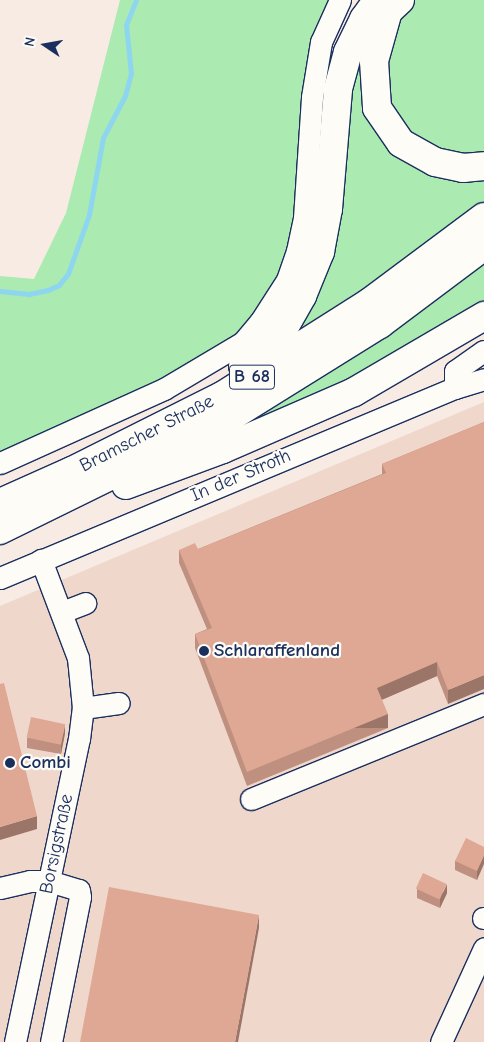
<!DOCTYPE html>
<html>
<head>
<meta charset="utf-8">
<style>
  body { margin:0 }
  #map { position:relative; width:484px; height:1042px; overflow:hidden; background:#f7ebe3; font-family:"Comic Neue",sans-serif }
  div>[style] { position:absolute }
  .built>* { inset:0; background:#f0d7cb }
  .green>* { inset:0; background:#abeab1 }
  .stream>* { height:4.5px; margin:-2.25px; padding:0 2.25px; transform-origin:2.25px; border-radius:2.25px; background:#8ed6f0 }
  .roads { filter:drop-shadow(1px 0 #1b2f5e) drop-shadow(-1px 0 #1b2f5e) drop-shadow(0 1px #1b2f5e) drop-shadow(0 -1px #1b2f5e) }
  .minor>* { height:21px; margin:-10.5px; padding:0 10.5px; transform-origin:10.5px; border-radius:10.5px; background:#fdfcf7 }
  .highway>* { height:28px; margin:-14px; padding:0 14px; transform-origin:14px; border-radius:14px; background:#fdfcf7 }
  .wall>* { inset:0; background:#bf907f }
  .shaded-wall>* { inset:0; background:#9b7668; transform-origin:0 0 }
  .building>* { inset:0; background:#dea894; transform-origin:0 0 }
  .dots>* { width:14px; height:14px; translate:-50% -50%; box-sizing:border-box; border:2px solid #fdfcf7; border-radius:50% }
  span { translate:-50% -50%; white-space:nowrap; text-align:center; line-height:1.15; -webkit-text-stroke:4.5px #fdfcf7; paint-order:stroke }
  .shield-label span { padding:1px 4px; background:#fdfcf7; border:1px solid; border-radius:4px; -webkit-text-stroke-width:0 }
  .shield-label { font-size:18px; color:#1b2f5e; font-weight:700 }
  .street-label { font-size:19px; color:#1b2f5e }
  .poi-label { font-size:19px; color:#1b2f5e; font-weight:700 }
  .left { translate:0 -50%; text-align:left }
  .north { position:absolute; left:20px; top:20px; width:50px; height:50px; -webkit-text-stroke:4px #fdfcf7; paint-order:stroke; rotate:282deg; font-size:14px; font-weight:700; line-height:20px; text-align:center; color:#1b2f5e }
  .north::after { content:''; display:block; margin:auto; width:18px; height:22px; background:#1b2f5e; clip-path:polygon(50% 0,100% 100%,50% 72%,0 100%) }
</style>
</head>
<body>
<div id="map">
  <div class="built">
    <i style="clip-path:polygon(484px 402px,484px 1042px,0 1042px,0 606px)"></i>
  </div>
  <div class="green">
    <i style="clip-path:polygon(120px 0,340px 0,334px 10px,297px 251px,243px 342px,0 463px,0 276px,34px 279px,66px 213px)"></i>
    <i style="clip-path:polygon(400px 0,484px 0,484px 217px,254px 359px,338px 89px)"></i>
    <i style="clip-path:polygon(484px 246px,484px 316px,223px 449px,0 532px)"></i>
  </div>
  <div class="stream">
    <i style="left:0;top:291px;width:29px;rotate:6deg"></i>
    <i style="left:29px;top:294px;width:19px;rotate:-12deg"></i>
    <i style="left:48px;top:290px;width:12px;rotate:-24deg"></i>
    <i style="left:59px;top:285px;width:14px;rotate:-51deg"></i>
    <i style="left:68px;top:274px;width:63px;rotate:-70.4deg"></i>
    <i style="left:89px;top:215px;width:78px;rotate:-79.7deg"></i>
    <i style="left:103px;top:138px;width:47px;rotate:-62.4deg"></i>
    <i style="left:125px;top:96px;width:23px;rotate:-75deg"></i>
    <i style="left:131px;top:74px;width:49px;rotate:-95.8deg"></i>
    <i style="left:126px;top:25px;width:27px;rotate:-68deg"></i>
  </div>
  <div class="roads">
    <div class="minor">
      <i style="left:455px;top:388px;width:17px;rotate:-90deg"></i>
      <i style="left:455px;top:371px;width:35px;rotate:-35deg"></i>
      <i style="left:0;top:463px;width:180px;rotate:-24.3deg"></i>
      <i style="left:164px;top:389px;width:92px;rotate:-30.7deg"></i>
      <i style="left:243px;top:342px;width:26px;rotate:-50deg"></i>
      <i style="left:260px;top:322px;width:50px;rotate:-57.3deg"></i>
      <i style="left:287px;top:280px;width:31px;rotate:-71deg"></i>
      <i style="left:297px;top:251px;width:34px;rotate:-78deg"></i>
      <i style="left:304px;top:218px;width:121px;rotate:-86.2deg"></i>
      <i style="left:312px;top:97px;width:56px;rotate:-80.7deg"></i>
      <i style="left:321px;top:42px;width:46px;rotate:-65.7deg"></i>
      <i style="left:0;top:578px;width:493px;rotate:-22.7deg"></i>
      <i style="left:455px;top:388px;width:30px;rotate:-17deg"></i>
      <i style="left:62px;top:612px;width:25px;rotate:-21deg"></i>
      <i style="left:83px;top:708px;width:36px;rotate:-8deg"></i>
      <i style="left:251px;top:799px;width:252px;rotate:-22.2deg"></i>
      <i style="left:0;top:888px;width:31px;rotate:-13deg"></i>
      <i style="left:30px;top:881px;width:19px"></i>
      <i style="left:49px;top:881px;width:31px;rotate:17deg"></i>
      <i style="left:79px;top:890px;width:7px;rotate:82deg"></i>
      <i style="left:80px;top:897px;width:148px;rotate:101.3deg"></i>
      <i style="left:483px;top:918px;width:1px"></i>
      <i style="left:15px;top:1042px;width:310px;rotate:-78.1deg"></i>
      <i style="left:79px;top:739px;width:31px;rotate:-83deg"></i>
      <i style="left:83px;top:708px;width:50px;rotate:-95.7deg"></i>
      <i style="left:78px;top:658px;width:105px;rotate:-110.7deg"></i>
      <i style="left:441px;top:1042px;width:103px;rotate:-65.4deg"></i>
    </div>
    <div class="highway">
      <i style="left:400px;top:0;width:16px;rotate:137deg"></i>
      <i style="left:388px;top:11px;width:52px;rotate:105.6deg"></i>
      <i style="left:374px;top:61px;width:47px;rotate:86.3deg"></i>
      <i style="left:377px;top:108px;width:42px;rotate:55.6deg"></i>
      <i style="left:401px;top:143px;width:39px;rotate:29deg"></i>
      <i style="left:435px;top:162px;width:29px;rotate:12deg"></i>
      <i style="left:463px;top:168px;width:21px;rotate:-5deg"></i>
      <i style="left:243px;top:366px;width:50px;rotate:-41deg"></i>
      <i style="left:281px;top:333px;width:43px;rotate:-60.4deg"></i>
      <i style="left:302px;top:296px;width:48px;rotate:-67.8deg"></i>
      <i style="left:320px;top:252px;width:44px;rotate:-79.5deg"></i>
      <i style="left:328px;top:209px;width:120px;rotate:-85.2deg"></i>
      <i style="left:338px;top:89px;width:38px;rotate:-75deg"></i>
      <i style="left:348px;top:52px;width:37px;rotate:-64deg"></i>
      <i style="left:364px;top:19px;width:24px;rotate:-54deg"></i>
      <i style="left:126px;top:485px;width:103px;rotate:-20.4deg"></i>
      <i style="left:223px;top:449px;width:143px;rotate:-23.5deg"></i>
      <i style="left:354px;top:392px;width:151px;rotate:-30.3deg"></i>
      <i style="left:0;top:503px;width:79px;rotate:-24deg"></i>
      <i style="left:72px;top:471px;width:168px;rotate:-26.6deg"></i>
      <i style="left:222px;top:396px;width:175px;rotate:-32.4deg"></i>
      <i style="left:370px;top:302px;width:142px;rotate:-36.7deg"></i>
      <i style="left:0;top:530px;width:258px;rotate:-26.2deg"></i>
      <i style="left:232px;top:416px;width:174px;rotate:-31.9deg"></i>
      <i style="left:380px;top:324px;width:130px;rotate:-36.9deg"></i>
    </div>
  </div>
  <div class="wall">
    <i style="clip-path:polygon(484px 422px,448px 704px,437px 676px,381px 700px,388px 728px,247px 786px,195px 648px,195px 634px,207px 629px,179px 563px,179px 550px,198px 549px,382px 474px,382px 464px)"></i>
    <i style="clip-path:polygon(65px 733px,61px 754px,27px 748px,27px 738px)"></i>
    <i style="clip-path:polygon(484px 847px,477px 880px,455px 870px,455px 861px)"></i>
    <i style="clip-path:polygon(417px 889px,447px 893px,440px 908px,417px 898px)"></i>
  </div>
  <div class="shaded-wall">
    <i style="clip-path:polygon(437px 662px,437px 676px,377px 702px,377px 688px)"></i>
    <i style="clip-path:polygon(484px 675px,484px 689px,448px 704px,448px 690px)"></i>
    <i style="left:388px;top:714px;width:14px;height:152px;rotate:90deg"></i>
    <i style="clip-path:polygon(65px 724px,65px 733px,61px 754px,61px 745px)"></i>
    <i style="clip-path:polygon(37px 816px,37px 829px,0 840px,0 827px)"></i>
    <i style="clip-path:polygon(484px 855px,484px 864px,477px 880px,477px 871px)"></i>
    <i style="clip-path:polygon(447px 884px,447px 893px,440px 908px,440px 899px)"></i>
    <i style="clip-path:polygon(259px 915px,259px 928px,238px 1042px,235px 1042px)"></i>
  </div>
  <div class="building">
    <i style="clip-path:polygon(484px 422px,484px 675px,448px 690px,437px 662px,377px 688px,388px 714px,247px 772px,195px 634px,212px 628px,179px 550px,195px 543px,198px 549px,386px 473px,382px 464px)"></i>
    <i style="clip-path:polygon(4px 683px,37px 816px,0 827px,0 684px)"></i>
    <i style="left:31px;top:717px;width:35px;height:21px;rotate:12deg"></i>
    <i style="clip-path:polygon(466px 838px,484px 847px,484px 855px,477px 871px,455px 861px)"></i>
    <i style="left:423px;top:873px;width:26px;height:17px;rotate:25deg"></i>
    <i style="clip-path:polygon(109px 887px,259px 915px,235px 1042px,80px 1042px)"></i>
  </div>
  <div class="dots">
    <i style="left:204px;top:651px;background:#1b2f5e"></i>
    <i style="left:10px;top:763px;background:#1b2f5e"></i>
  </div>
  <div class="shield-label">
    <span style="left:252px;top:377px">B 68</span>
  </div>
  <div class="street-label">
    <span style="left:147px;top:434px;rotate:-27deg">Bramscher Straße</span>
    <span style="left:241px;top:476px;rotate:-23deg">In der Stroth</span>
    <span style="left:57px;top:844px;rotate:-78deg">Borsigstraße</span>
  </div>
  <div class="poi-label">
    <span class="left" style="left:214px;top:651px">Schlaraffenland</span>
    <span class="left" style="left:20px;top:763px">Combi</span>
  </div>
  <div class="north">N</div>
</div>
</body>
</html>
